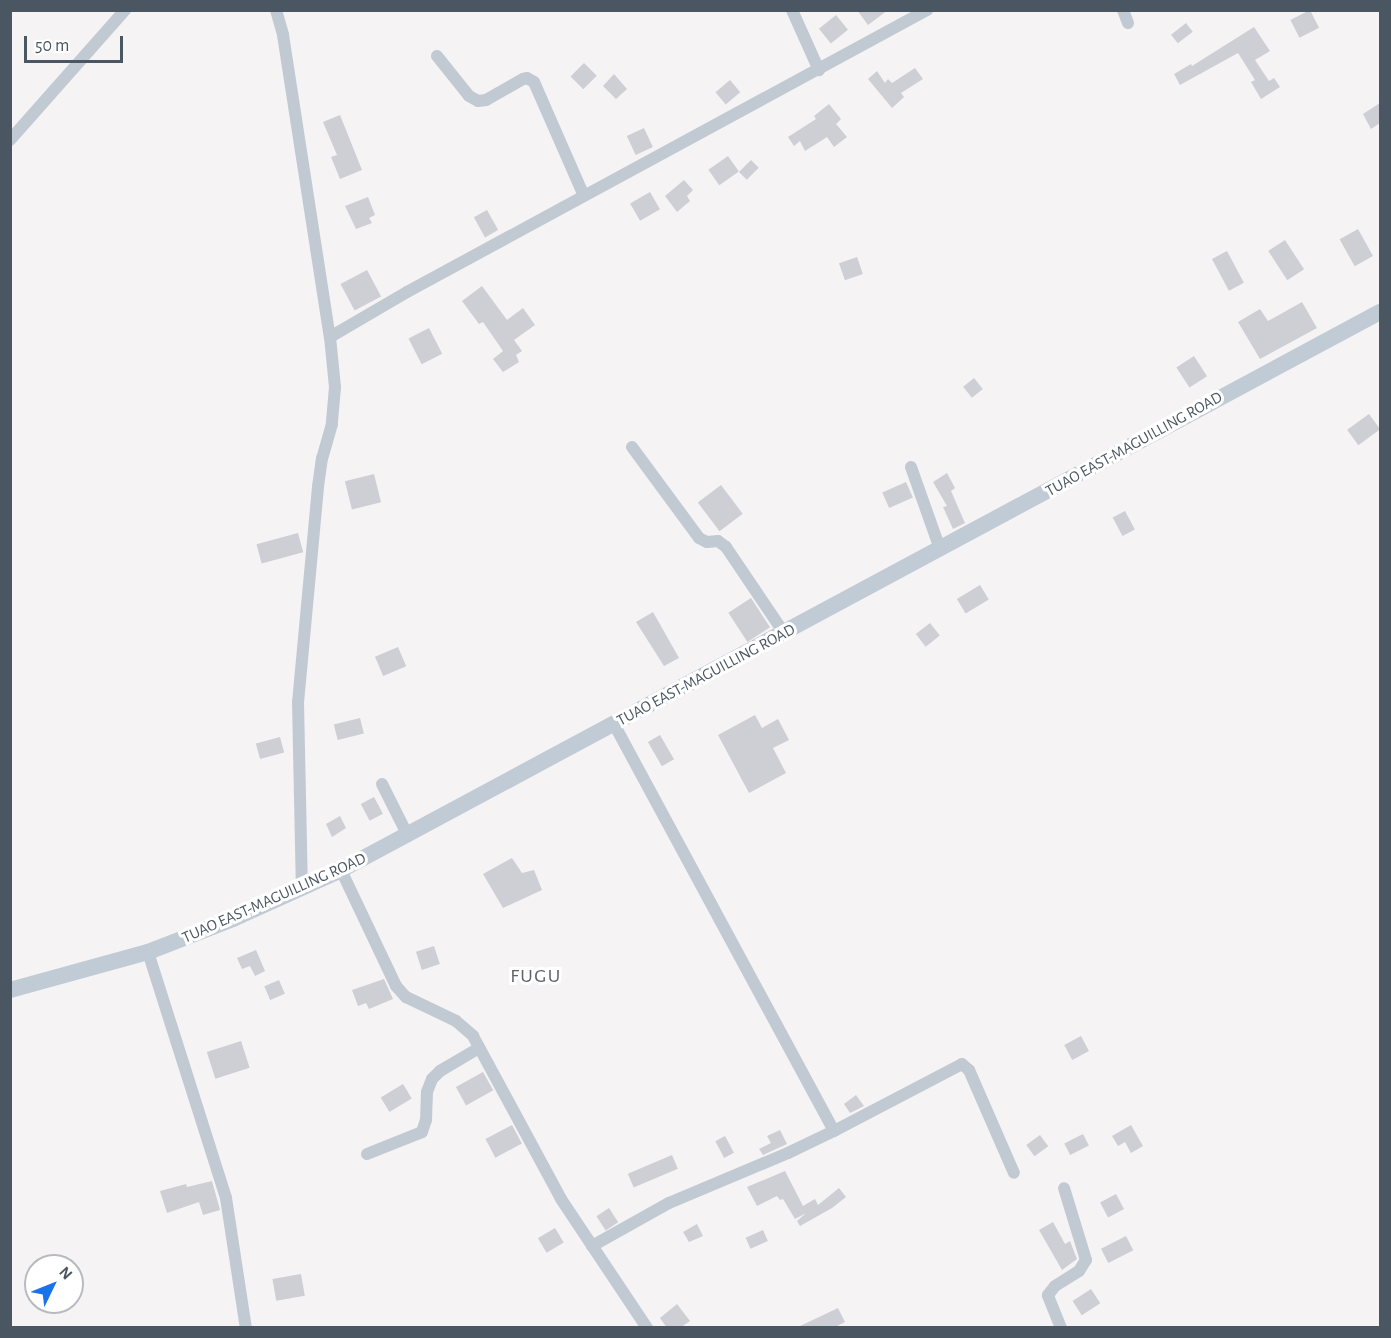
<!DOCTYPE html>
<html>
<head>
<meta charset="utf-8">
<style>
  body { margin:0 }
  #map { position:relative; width:1391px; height:1338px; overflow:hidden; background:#f5f3f3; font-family:"Alegreya Sans",sans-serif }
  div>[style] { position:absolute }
  .building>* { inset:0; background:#cdcfd5; transform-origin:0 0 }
  .minor>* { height:12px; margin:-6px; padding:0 6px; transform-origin:6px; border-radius:6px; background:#c1cad2 }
  .secondary>* { height:16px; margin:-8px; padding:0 8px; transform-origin:8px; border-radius:8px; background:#c1cbd6 }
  span { translate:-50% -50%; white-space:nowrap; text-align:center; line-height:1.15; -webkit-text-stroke:6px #fff; paint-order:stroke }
  .street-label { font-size:16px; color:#4a5661 }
  .quarter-label { font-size:20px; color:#5f6368; letter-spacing:1.5px }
  .frame { position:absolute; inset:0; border:12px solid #4a5661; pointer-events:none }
  .north { position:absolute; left:24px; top:1254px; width:60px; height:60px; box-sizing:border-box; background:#fff; border:2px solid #b7bbc0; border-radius:50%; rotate:47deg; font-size:16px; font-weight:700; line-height:24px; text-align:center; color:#4a5661 }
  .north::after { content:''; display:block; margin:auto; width:21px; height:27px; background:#1a73e8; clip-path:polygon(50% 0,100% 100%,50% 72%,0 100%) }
  .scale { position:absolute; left:24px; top:36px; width:99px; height:27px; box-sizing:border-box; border:3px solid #4a5661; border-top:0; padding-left:8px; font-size:18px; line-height:21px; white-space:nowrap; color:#4a5661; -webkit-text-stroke:4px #fff; paint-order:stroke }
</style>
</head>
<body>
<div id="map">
  <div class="building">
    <i style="clip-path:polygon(857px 10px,888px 10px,868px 25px)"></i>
    <i style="left:1310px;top:10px;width:20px;height:22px;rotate:63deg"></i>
    <i style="left:836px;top:15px;width:19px;height:22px;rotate:51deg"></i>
    <i style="left:1186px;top:23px;width:11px;height:19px;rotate:52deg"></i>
    <i style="clip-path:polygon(1254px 27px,1270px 51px,1255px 60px,1269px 81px,1274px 78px,1280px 87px,1261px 99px,1251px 82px,1255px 80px,1238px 53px,1180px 85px,1174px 74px,1191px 64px,1192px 66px)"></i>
    <i style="left:584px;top:63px;width:18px;height:19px;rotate:45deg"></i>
    <i style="clip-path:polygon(915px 68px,923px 79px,901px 93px,904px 97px,892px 108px,868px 79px,877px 71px,885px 83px,888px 79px,892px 83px)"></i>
    <i style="clip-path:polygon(614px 74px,627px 89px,616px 99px,603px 86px)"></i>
    <i style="left:730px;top:80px;width:16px;height:19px;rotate:50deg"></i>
    <i style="clip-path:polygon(1380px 103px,1380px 123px,1371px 129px,1363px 114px)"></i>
    <i style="clip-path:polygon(829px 104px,841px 119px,836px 124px,847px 137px,834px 147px,827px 137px,805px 151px,800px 141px,794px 146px,788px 137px,816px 119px,814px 116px)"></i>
    <i style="clip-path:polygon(340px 115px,362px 170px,340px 179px,331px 157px,337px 155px,323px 122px)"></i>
    <i style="left:644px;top:128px;width:21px;height:19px;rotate:65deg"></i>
    <i style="left:728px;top:156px;width:19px;height:24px;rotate:55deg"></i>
    <i style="left:751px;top:160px;width:11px;height:17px;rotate:45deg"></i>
    <i style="clip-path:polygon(684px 180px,693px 190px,687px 196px,690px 201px,677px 212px,665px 196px)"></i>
    <i style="left:650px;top:192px;width:20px;height:23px;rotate:60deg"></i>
    <i style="clip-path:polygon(368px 197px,375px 215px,369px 218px,372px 223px,356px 229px,345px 206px)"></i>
    <i style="left:487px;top:210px;width:23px;height:15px;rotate:61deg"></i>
    <i style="left:1358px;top:229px;width:31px;height:21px;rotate:61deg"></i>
    <i style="left:1285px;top:240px;width:35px;height:20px;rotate:57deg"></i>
    <i style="left:1227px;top:251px;width:36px;height:17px;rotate:62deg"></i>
    <i style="left:857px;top:257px;width:18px;height:19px;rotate:71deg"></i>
    <i style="left:367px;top:270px;width:30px;height:30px;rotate:62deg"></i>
    <i style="clip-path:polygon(482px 286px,507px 320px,523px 308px,535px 325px,514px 340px,522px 351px,516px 355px,519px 362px,503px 372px,493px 359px,503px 351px,483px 322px,479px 324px,462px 301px)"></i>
    <i style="clip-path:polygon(1302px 302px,1317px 328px,1260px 359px,1238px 322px,1260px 309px,1268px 321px)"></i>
    <i style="left:429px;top:328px;width:29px;height:23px;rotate:63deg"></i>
    <i style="left:1194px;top:356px;width:24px;height:21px;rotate:57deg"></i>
    <i style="left:974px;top:378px;width:14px;height:14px;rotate:51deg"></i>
    <i style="left:1369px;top:414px;width:19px;height:27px;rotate:54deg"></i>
    <i style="clip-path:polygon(947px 473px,955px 488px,951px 491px,965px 523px,953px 529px,943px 507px,947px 506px,933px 482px)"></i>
    <i style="left:374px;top:474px;width:29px;height:30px;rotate:76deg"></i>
    <i style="left:906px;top:482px;width:17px;height:26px;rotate:66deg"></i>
    <i style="left:721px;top:485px;width:36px;height:29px;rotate:53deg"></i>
    <i style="left:1125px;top:511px;width:21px;height:14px;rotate:62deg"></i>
    <i style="left:298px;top:533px;width:20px;height:43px;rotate:75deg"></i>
    <i style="left:980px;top:585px;width:17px;height:27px;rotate:59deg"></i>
    <i style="left:751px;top:598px;width:35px;height:27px;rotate:57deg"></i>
    <i style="clip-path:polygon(653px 612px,679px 658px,664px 666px,636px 622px)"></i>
    <i style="left:930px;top:623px;width:16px;height:18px;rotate:52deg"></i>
    <i style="left:398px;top:647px;width:21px;height:25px;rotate:67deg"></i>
    <i style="clip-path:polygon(755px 715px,762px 728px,778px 719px,789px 740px,773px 748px,786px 773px,749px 793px,718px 735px)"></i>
    <i style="left:360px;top:718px;width:16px;height:27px;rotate:76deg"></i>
    <i style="left:660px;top:735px;width:28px;height:14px;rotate:60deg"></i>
    <i style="left:280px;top:737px;width:16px;height:25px;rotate:75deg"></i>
    <i style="left:374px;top:797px;width:19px;height:15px;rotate:62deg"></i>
    <i style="clip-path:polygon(340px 816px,346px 828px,332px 837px,326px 824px)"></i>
    <i style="clip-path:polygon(512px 858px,522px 873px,534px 870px,542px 890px,503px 908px,483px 874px)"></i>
    <i style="left:434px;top:946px;width:19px;height:19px;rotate:72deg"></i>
    <i style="clip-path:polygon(256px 950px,265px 971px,255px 976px,250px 966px,242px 969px,237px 958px)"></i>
    <i style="clip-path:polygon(384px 979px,393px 999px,369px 1009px,366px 1003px,358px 1006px,352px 990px)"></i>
    <i style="left:279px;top:980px;width:15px;height:16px;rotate:67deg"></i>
    <i style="left:1081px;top:1036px;width:17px;height:19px;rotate:62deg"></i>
    <i style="left:241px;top:1041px;width:28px;height:36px;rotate:72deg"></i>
    <i style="left:483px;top:1072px;width:21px;height:31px;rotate:61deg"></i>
    <i style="left:403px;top:1084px;width:17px;height:26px;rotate:59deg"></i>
    <i style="clip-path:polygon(856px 1095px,864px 1106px,850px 1113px,844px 1104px)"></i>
    <i style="left:512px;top:1125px;width:21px;height:30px;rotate:62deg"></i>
    <i style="clip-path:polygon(1131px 1125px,1143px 1146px,1131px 1153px,1125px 1142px,1118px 1146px,1112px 1136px)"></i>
    <i style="clip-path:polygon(780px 1130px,787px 1144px,763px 1155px,759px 1149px,771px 1143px,767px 1136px)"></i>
    <i style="left:1083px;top:1134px;width:13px;height:21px;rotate:63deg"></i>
    <i style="left:1040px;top:1135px;width:14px;height:17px;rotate:54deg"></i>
    <i style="left:725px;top:1136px;width:19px;height:11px;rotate:62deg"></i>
    <i style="left:672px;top:1155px;width:15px;height:48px;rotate:67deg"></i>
    <i style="clip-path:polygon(785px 1171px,803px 1206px,815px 1199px,818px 1205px,839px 1188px,846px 1197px,832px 1208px,800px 1226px,797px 1221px,806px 1213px,795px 1219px,783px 1199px,780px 1200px,777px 1196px,757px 1206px,747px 1187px)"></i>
    <i style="clip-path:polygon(212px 1181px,220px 1210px,203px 1215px,199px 1202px,167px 1213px,160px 1191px,186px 1184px,187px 1187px)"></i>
    <i style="left:1116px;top:1194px;width:17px;height:18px;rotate:62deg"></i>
    <i style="left:609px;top:1208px;width:17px;height:15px;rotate:57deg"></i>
    <i style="clip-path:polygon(1053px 1222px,1065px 1244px,1070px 1241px,1077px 1259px,1062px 1270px,1039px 1230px)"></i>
    <i style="clip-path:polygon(697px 1224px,703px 1236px,689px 1242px,683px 1232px)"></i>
    <i style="left:555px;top:1228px;width:17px;height:20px;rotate:59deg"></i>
    <i style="left:763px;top:1230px;width:12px;height:19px;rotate:66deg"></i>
    <i style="left:1126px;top:1236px;width:16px;height:28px;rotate:63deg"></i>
    <i style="left:301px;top:1274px;width:22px;height:29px;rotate:80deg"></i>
    <i style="left:1091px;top:1289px;width:17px;height:22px;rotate:57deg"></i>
    <i style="clip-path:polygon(677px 1304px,690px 1321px,680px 1328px,667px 1328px,660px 1318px)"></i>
    <i style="clip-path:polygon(838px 1308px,845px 1322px,833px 1328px,796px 1328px)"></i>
  </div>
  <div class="minor">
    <i style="left:276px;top:10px;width:26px;rotate:74deg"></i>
    <i style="left:283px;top:35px;width:306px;rotate:81.2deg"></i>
    <i style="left:330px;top:337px;width:50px;rotate:84.3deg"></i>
    <i style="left:335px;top:387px;width:37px;rotate:95deg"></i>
    <i style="left:332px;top:424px;width:35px;rotate:106deg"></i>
    <i style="left:322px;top:458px;width:29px;rotate:98deg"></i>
    <i style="left:318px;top:487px;width:216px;rotate:95.3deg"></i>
    <i style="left:298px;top:702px;width:185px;rotate:88.8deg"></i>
    <i style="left:792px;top:10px;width:66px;rotate:65.8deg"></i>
    <i style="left:1123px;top:10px;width:14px;rotate:69deg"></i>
    <i style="left:437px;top:56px;width:51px;rotate:51.3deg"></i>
    <i style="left:469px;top:96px;width:10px;rotate:29deg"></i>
    <i style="left:478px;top:101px;width:8px;rotate:-7deg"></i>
    <i style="left:486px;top:100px;width:43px;rotate:-29.6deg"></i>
    <i style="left:523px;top:79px;width:4px;rotate:-14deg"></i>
    <i style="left:527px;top:78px;width:8px;rotate:30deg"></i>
    <i style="left:534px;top:82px;width:124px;rotate:66.3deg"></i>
    <i style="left:10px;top:140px;width:174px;rotate:-48.5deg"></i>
    <i style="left:330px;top:337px;width:89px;rotate:-30.3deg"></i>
    <i style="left:407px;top:292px;width:592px;rotate:-28.47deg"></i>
    <i style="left:632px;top:447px;width:113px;rotate:53.6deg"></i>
    <i style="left:699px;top:538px;width:9px;rotate:27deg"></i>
    <i style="left:707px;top:542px;width:11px;rotate:-5deg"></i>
    <i style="left:718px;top:541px;width:10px;rotate:37deg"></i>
    <i style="left:726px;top:547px;width:104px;rotate:56deg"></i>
    <i style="left:911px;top:467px;width:87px;rotate:70.5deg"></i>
    <i style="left:382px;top:784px;width:58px;rotate:63.4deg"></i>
    <i style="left:341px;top:870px;width:128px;rotate:64.6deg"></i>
    <i style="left:396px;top:986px;width:15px;rotate:48deg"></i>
    <i style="left:406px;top:997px;width:55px;rotate:25.6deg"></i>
    <i style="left:456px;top:1021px;width:23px;rotate:41deg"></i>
    <i style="left:473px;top:1036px;width:185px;rotate:61.6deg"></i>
    <i style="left:561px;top:1199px;width:155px;rotate:56.3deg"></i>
    <i style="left:148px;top:952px;width:258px;rotate:72.4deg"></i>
    <i style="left:226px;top:1198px;width:132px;rotate:81.3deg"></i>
    <i style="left:834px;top:1131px;width:144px;rotate:-27.6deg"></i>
    <i style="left:962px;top:1064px;width:9px;rotate:41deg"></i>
    <i style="left:969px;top:1070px;width:112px;rotate:66.4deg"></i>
    <i style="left:367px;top:1154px;width:59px;rotate:-21.8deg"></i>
    <i style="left:422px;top:1132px;width:13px;rotate:-72deg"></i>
    <i style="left:426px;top:1120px;width:28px;rotate:-88deg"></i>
    <i style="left:427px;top:1092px;width:14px;rotate:-69deg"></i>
    <i style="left:432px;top:1079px;width:11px;rotate:-45deg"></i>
    <i style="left:440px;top:1071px;width:45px;rotate:-30.5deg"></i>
    <i style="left:592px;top:1246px;width:88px;rotate:-29.2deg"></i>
    <i style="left:669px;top:1203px;width:129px;rotate:-22.8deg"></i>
    <i style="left:788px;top:1153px;width:51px;rotate:-25.6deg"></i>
    <i style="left:834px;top:1131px;width:463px;rotate:-118.4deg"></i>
    <i style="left:1061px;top:1328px;width:35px;rotate:-112deg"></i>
    <i style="left:1048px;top:1295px;width:11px;rotate:-52deg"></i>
    <i style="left:1055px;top:1286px;width:28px;rotate:-32deg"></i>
    <i style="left:1079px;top:1271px;width:13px;rotate:-58deg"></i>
    <i style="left:1086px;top:1260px;width:75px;rotate:-107deg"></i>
  </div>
  <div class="secondary">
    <i style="left:10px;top:990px;width:143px;rotate:-15.4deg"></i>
    <i style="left:148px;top:952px;width:91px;rotate:-21.2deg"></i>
    <i style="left:233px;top:919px;width:119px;rotate:-24.4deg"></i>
    <i style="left:341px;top:870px;width:1179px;rotate:-28.24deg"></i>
  </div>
  <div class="street-label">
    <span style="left:1134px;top:444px;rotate:-29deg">TUAO EAST-MAGUILLING ROAD</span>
    <span style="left:706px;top:675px;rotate:-28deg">TUAO EAST-MAGUILLING ROAD</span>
    <span style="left:274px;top:898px;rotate:-24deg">TUAO EAST-MAGUILLING ROAD</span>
  </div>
  <div class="quarter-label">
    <span style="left:536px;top:976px">FUGU</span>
  </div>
  <div class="frame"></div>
  <div class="north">N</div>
  <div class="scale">50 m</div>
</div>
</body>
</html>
